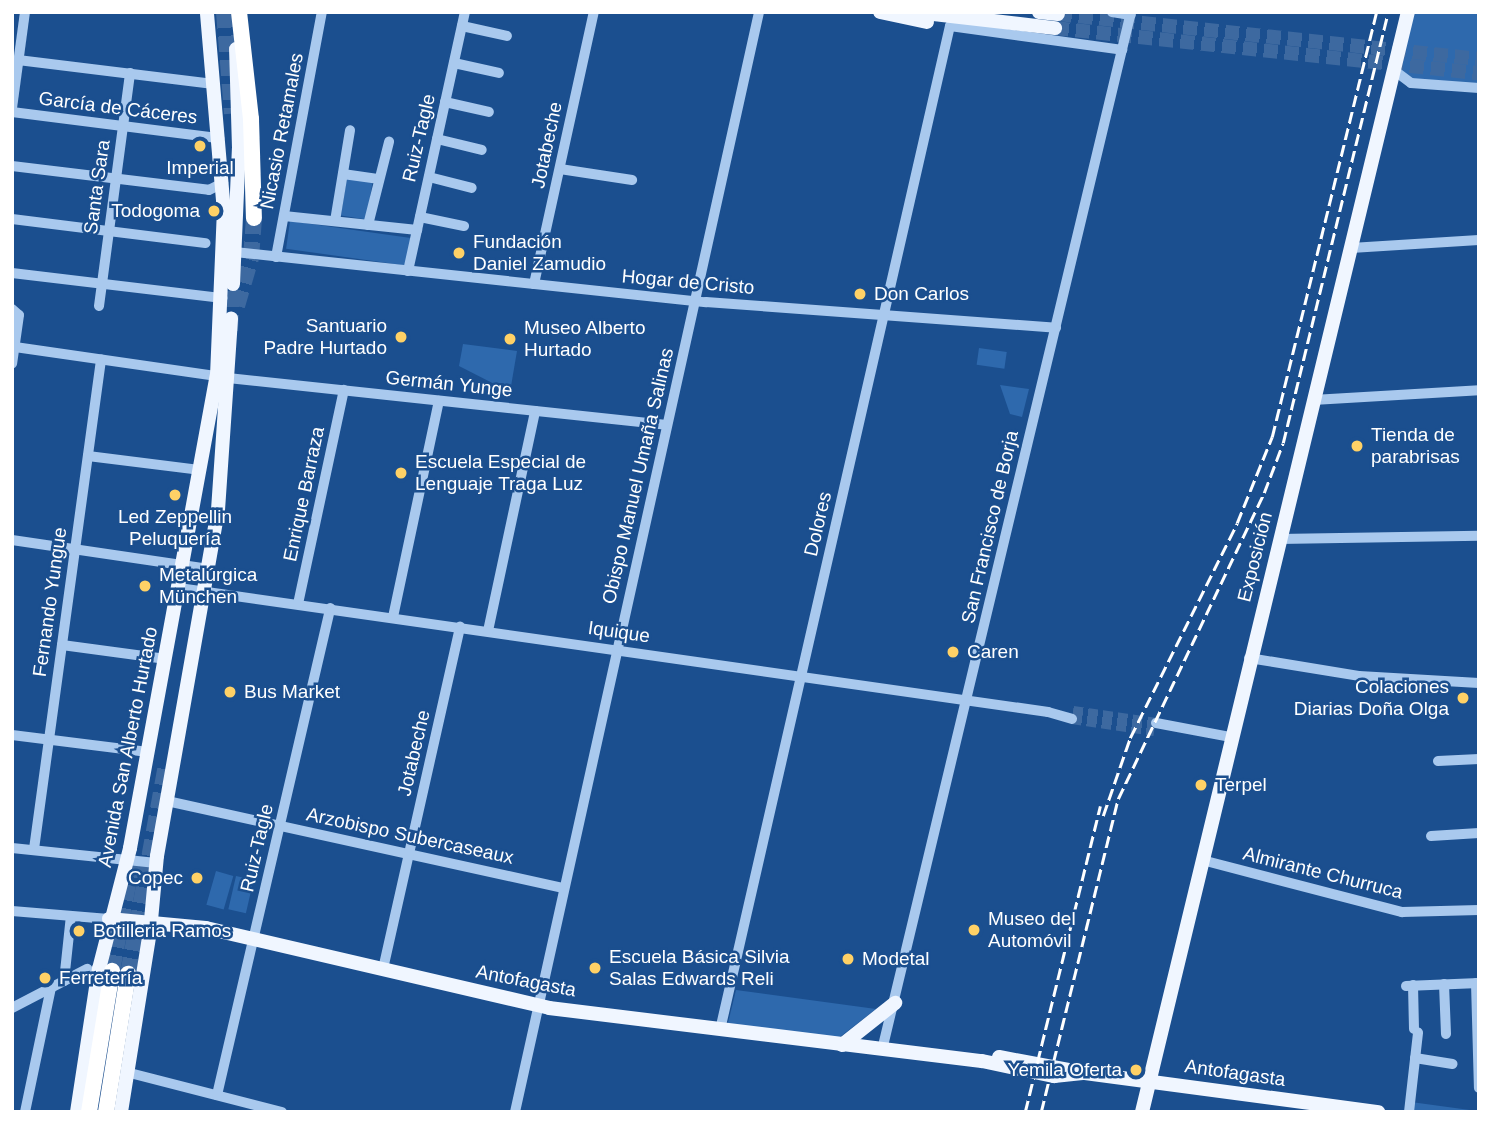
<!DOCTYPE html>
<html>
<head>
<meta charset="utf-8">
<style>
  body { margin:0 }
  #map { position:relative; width:1491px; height:1124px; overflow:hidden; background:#1b4f8f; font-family:Arial,sans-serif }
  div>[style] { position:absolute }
  .green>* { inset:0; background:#2e69ad; transform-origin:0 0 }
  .minor-tunnel>* { height:10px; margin-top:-5px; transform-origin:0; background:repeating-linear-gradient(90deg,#3d69a0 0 10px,transparent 0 15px) }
  .major-tunnel>* { height:14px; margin-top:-7px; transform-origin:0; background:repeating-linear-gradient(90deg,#3d69a0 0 14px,transparent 0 21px) }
  .highway-tunnel>* { height:16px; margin-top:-8px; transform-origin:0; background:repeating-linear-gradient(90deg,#3d69a0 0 16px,transparent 0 24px) }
  .minor>* { height:10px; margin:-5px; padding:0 5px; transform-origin:5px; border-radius:5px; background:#a9c9ee }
  .major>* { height:14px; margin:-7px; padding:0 7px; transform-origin:7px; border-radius:7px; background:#f0f6ff }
  .highway>* { height:16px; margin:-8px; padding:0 8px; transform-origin:8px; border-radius:8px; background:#fff }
  .rail>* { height:2.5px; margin-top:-1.25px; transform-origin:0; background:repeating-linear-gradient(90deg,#fff 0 12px,transparent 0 17px) }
  .dots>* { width:19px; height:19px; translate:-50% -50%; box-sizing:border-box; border:4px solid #1b4f8f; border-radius:50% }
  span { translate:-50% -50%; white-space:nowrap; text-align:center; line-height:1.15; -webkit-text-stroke:5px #1b4f8f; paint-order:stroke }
  .street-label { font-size:19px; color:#fff }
  .poi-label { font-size:19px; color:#fff }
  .right { translate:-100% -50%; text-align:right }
  .left { translate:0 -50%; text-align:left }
  .frame { position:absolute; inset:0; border:14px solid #fff; pointer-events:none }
</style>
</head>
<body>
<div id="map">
  <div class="green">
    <i style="clip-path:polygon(1411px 12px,1479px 12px,1479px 85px,1404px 78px,1399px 65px)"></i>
    <i style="left:347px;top:177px;width:26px;height:39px;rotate:9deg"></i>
    <i style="left:290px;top:221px;width:122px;height:28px;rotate:8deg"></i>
    <i style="clip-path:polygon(463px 344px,517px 351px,510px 392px,459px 366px)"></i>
    <i style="left:979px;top:348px;width:28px;height:17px;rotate:8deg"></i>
    <i style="clip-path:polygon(1000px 385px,1029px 389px,1022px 417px,1010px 414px)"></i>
    <i style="left:216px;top:871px;width:18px;height:35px;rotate:16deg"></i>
    <i style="left:236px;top:876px;width:18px;height:34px;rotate:13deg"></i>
    <i style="clip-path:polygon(736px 990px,876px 1009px,836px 1040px,727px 1027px)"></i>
    <i style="clip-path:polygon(1411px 1102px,1477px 1111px,1477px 1112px,1413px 1112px)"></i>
  </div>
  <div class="minor-tunnel">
    <i style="left:1073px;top:711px;width:84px;rotate:8.2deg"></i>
    <i style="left:1072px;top:719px;width:83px;rotate:8.3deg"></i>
  </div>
  <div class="major-tunnel">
    <i style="left:1058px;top:14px;width:423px;rotate:6.1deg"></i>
    <i style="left:1055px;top:28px;width:426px;rotate:6.1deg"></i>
  </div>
  <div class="highway-tunnel">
    <i style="left:224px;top:12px;width:102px;rotate:85.5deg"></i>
    <i style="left:237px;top:306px;width:50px;rotate:-73.7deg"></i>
    <i style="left:251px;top:258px;width:40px;rotate:-85.7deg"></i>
    <i style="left:230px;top:331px;width:61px;rotate:-87.2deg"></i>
    <i style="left:112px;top:971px;width:115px;rotate:-79.5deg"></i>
    <i style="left:128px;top:974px;width:212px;rotate:-79.7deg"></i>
  </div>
  <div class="minor">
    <i style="left:1112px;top:12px;width:19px;rotate:9deg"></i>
    <i style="left:462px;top:26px;width:46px;rotate:12.5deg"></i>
    <i style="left:18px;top:60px;width:197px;rotate:7deg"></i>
    <i style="left:454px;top:63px;width:46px;rotate:12.5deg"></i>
    <i style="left:1395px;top:71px;width:20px;rotate:37deg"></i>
    <i style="left:1411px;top:83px;width:68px;rotate:4.2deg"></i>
    <i style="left:445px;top:102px;width:45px;rotate:12.8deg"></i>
    <i style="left:12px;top:108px;width:97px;rotate:-82.3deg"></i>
    <i style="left:12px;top:112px;width:209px;rotate:7.2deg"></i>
    <i style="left:437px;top:139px;width:46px;rotate:13.7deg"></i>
    <i style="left:12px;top:166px;width:198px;rotate:6.9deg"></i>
    <i style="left:209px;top:190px;width:16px;rotate:-27deg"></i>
    <i style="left:560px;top:169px;width:73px;rotate:8.7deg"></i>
    <i style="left:343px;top:174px;width:35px;rotate:8deg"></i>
    <i style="left:429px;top:177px;width:44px;rotate:14.3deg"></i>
    <i style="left:284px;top:216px;width:134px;rotate:6deg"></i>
    <i style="left:420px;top:217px;width:45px;rotate:11.6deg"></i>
    <i style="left:12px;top:219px;width:195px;rotate:7.1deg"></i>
    <i style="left:335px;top:221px;width:92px;rotate:-80.6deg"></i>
    <i style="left:368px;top:225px;width:86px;rotate:-75.8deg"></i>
    <i style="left:1351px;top:248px;width:128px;rotate:-3.6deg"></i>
    <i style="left:235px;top:252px;width:474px;rotate:6.1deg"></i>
    <i style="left:706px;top:302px;width:351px;rotate:4.2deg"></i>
    <i style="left:276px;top:257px;width:249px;rotate:-79.4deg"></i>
    <i style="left:408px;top:271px;width:265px;rotate:-77.6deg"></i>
    <i style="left:12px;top:273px;width:212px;rotate:6.8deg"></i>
    <i style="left:534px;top:284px;width:279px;rotate:-77.6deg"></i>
    <i style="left:99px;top:306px;width:235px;rotate:-82.4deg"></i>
    <i style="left:12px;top:309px;width:9px;rotate:41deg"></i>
    <i style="left:19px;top:315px;width:49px;rotate:98.1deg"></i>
    <i style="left:15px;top:347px;width:204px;rotate:8.2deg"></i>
    <i style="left:228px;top:378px;width:441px;rotate:6.1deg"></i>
    <i style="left:1313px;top:400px;width:166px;rotate:-3.4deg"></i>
    <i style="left:88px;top:456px;width:114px;rotate:7.1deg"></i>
    <i style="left:1279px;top:539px;width:200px;rotate:-0.9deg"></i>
    <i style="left:12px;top:540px;width:199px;rotate:8.4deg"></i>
    <i style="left:179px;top:588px;width:878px;rotate:8.12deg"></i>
    <i style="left:1048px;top:712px;width:25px;rotate:16deg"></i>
    <i style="left:298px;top:604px;width:219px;rotate:-77.9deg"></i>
    <i style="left:393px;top:617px;width:221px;rotate:-78deg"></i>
    <i style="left:488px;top:631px;width:225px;rotate:-77.9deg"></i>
    <i style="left:62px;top:645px;width:105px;rotate:7.7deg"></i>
    <i style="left:1249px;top:658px;width:111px;rotate:9.3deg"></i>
    <i style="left:1359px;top:676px;width:120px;rotate:3.3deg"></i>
    <i style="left:1156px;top:723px;width:75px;rotate:10.7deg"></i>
    <i style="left:12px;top:735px;width:137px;rotate:7.1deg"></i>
    <i style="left:1438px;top:761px;width:41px;rotate:-2.8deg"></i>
    <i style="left:167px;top:801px;width:406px;rotate:12.4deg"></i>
    <i style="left:1431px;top:836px;width:48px;rotate:-3.6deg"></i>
    <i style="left:12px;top:848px;width:145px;rotate:5.9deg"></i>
    <i style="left:34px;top:849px;width:494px;rotate:-82.2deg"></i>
    <i style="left:1202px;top:860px;width:207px;rotate:14.6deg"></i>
    <i style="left:1402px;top:912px;width:77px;rotate:-1.5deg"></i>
    <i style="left:12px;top:911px;width:97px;rotate:4.7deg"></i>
    <i style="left:383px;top:969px;width:351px;rotate:-77.3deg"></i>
    <i style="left:64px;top:981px;width:65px;rotate:-83.9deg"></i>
    <i style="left:1476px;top:983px;width:105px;rotate:88.4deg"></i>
    <i style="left:1444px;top:984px;width:50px;rotate:87.7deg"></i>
    <i style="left:1413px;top:985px;width:44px;rotate:88.7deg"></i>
    <i style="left:1406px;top:986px;width:73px;rotate:-2.4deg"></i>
    <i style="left:12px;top:1008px;width:85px;rotate:-27.5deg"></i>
    <i style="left:720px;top:1030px;width:1030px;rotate:-77.1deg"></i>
    <i style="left:950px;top:26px;width:174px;rotate:7.9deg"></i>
    <i style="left:882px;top:1050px;width:1067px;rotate:-76.51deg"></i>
    <i style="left:1415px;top:1058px;width:38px;rotate:9deg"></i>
    <i style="left:126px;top:1072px;width:161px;rotate:14.4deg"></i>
    <i style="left:217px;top:1095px;width:500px;rotate:-76.9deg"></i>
    <i style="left:25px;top:1112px;width:127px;rotate:-78.2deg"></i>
    <i style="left:515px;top:1112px;width:1127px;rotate:-77.49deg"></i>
    <i style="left:1409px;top:1112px;width:80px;rotate:-83.5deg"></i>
  </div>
  <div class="major">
    <i style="left:880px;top:12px;width:48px;rotate:12deg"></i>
    <i style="left:916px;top:12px;width:140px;rotate:6.6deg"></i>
    <i style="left:1039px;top:12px;width:19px;rotate:6deg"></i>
    <i style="left:233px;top:284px;width:136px;rotate:-87.5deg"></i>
    <i style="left:239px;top:148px;width:99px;rotate:-91.7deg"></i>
    <i style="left:109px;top:919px;width:97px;rotate:5.3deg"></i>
    <i style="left:206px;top:928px;width:352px;rotate:13.1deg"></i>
    <i style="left:549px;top:1008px;width:436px;rotate:7deg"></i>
    <i style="left:982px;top:1061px;width:74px;rotate:11.8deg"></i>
    <i style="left:1054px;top:1076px;width:31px;rotate:-6deg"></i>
    <i style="left:842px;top:1045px;width:68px;rotate:-38.4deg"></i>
    <i style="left:999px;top:1057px;width:87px;rotate:10.5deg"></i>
    <i style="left:1085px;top:1073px;width:296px;rotate:7.6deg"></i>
    <i style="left:77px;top:1112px;width:145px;rotate:-81.3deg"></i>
    <i style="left:99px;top:969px;width:125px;rotate:-75.6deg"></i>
    <i style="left:130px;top:848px;width:480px;rotate:-79.6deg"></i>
    <i style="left:217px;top:376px;width:164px;rotate:-87.6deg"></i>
    <i style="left:224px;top:212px;width:201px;rotate:-94.9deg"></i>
    <i style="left:121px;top:1112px;width:183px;rotate:-80.9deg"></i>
    <i style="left:150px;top:931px;width:75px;rotate:-84.7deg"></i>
    <i style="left:157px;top:856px;width:351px;rotate:-80deg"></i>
    <i style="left:218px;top:510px;width:192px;rotate:-86.1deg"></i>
    <i style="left:1142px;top:1112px;width:1132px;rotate:-76.41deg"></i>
  </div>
  <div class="highway">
    <i style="left:239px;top:12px;width:108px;rotate:83.6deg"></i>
    <i style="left:251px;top:119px;width:99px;rotate:88.3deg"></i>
    <i style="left:89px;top:1112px;width:143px;rotate:-80.7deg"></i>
    <i style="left:106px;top:1112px;width:140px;rotate:-80.9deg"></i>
  </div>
  <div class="rail">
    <i style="left:1103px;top:816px;width:83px;rotate:-70.9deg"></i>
    <i style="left:1130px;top:738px;width:240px;rotate:-63.5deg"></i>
    <i style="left:1237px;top:523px;width:93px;rotate:-67.9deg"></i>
    <i style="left:1272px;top:437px;width:438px;rotate:-76.2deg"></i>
    <i style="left:1025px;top:1112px;width:315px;rotate:-76.2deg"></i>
    <i style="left:1041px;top:1112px;width:322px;rotate:-76.2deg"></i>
    <i style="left:1118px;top:799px;width:339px;rotate:-64.5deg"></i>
    <i style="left:1264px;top:493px;width:53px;rotate:-69.2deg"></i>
    <i style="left:1283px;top:443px;width:444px;rotate:-76.3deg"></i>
  </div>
  <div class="dots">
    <i style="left:200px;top:146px;background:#ffd166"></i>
    <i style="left:214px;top:211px;background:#ffd166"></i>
    <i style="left:459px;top:253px;background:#ffd166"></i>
    <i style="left:860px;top:294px;background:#ffd166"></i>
    <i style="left:401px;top:337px;background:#ffd166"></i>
    <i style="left:510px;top:339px;background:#ffd166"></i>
    <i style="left:1357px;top:446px;background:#ffd166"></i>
    <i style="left:401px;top:473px;background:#ffd166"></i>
    <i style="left:175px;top:495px;background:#ffd166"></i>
    <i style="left:145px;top:586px;background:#ffd166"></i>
    <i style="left:953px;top:652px;background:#ffd166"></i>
    <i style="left:230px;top:692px;background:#ffd166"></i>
    <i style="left:1463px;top:698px;background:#ffd166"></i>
    <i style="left:1201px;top:785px;background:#ffd166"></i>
    <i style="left:197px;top:878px;background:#ffd166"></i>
    <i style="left:974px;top:930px;background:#ffd166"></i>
    <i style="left:79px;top:931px;background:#ffd166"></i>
    <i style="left:848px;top:959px;background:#ffd166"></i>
    <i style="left:595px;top:968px;background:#ffd166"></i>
    <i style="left:45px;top:978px;background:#ffd166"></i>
    <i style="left:1136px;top:1070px;background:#ffd166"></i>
  </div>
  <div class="street-label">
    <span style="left:118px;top:108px;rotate:7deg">García de Cáceres</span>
    <span style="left:282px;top:131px;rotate:-79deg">Nicasio Retamales</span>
    <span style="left:419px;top:138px;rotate:-77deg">Ruiz-Tagle</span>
    <span style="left:547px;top:145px;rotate:-78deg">Jotabeche</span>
    <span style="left:97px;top:187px;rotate:-82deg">Santa Sara</span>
    <span style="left:688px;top:282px;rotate:5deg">Hogar de Cristo</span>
    <span style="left:449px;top:384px;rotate:6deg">Germán Yunge</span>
    <span style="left:638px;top:476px;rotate:-77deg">Obispo Manuel Umaña Salinas</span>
    <span style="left:304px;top:494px;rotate:-78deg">Enrique Barraza</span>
    <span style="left:818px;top:524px;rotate:-77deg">Dolores</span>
    <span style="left:990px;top:527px;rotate:-77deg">San Francisco de Borja</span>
    <span style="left:1255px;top:557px;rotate:-76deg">Exposición</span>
    <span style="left:50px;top:602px;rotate:-82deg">Fernando Yungue</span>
    <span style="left:619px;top:632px;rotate:8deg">Iquique</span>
    <span style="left:128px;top:747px;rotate:-79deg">Avenida San Alberto Hurtado</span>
    <span style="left:414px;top:753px;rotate:-77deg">Jotabeche</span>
    <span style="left:410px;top:836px;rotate:12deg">Arzobispo Subercaseaux</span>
    <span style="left:257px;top:848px;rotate:-77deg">Ruiz-Tagle</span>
    <span style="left:1323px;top:873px;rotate:14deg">Almirante Churruca</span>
    <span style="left:526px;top:981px;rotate:11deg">Antofagasta</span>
    <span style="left:1235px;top:1073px;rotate:8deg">Antofagasta</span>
  </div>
  <div class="poi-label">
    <span style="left:200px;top:168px">Imperial</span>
    <span class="right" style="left:200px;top:211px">Todogoma</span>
    <span class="left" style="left:473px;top:253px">Fundación<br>Daniel Zamudio</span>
    <span class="left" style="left:874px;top:294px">Don Carlos</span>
    <span class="right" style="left:387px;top:337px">Santuario<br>Padre Hurtado</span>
    <span class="left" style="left:524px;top:339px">Museo Alberto<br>Hurtado</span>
    <span class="left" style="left:1371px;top:446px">Tienda de<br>parabrisas</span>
    <span class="left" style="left:415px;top:473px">Escuela Especial de<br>Lenguaje Traga Luz</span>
    <span style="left:175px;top:528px">Led Zeppellin<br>Peluquería</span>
    <span class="left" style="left:159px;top:586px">Metalúrgica<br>München</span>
    <span class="left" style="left:967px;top:652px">Caren</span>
    <span class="right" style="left:1449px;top:698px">Colaciones<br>Diarias Doña Olga</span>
    <span class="left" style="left:244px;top:692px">Bus Market</span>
    <span class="left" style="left:1215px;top:785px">Terpel</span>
    <span class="right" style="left:183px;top:878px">Copec</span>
    <span class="left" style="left:988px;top:930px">Museo del<br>Automóvil</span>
    <span class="left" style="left:93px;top:931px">Botilleria Ramos</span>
    <span class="left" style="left:609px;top:968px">Escuela Básica Silvia<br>Salas Edwards Reli</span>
    <span class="left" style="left:862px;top:959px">Modetal</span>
    <span class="left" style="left:59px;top:978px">Ferretería</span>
    <span class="right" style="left:1122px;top:1070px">Yemila Oferta</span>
  </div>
  <div class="frame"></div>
</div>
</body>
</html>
